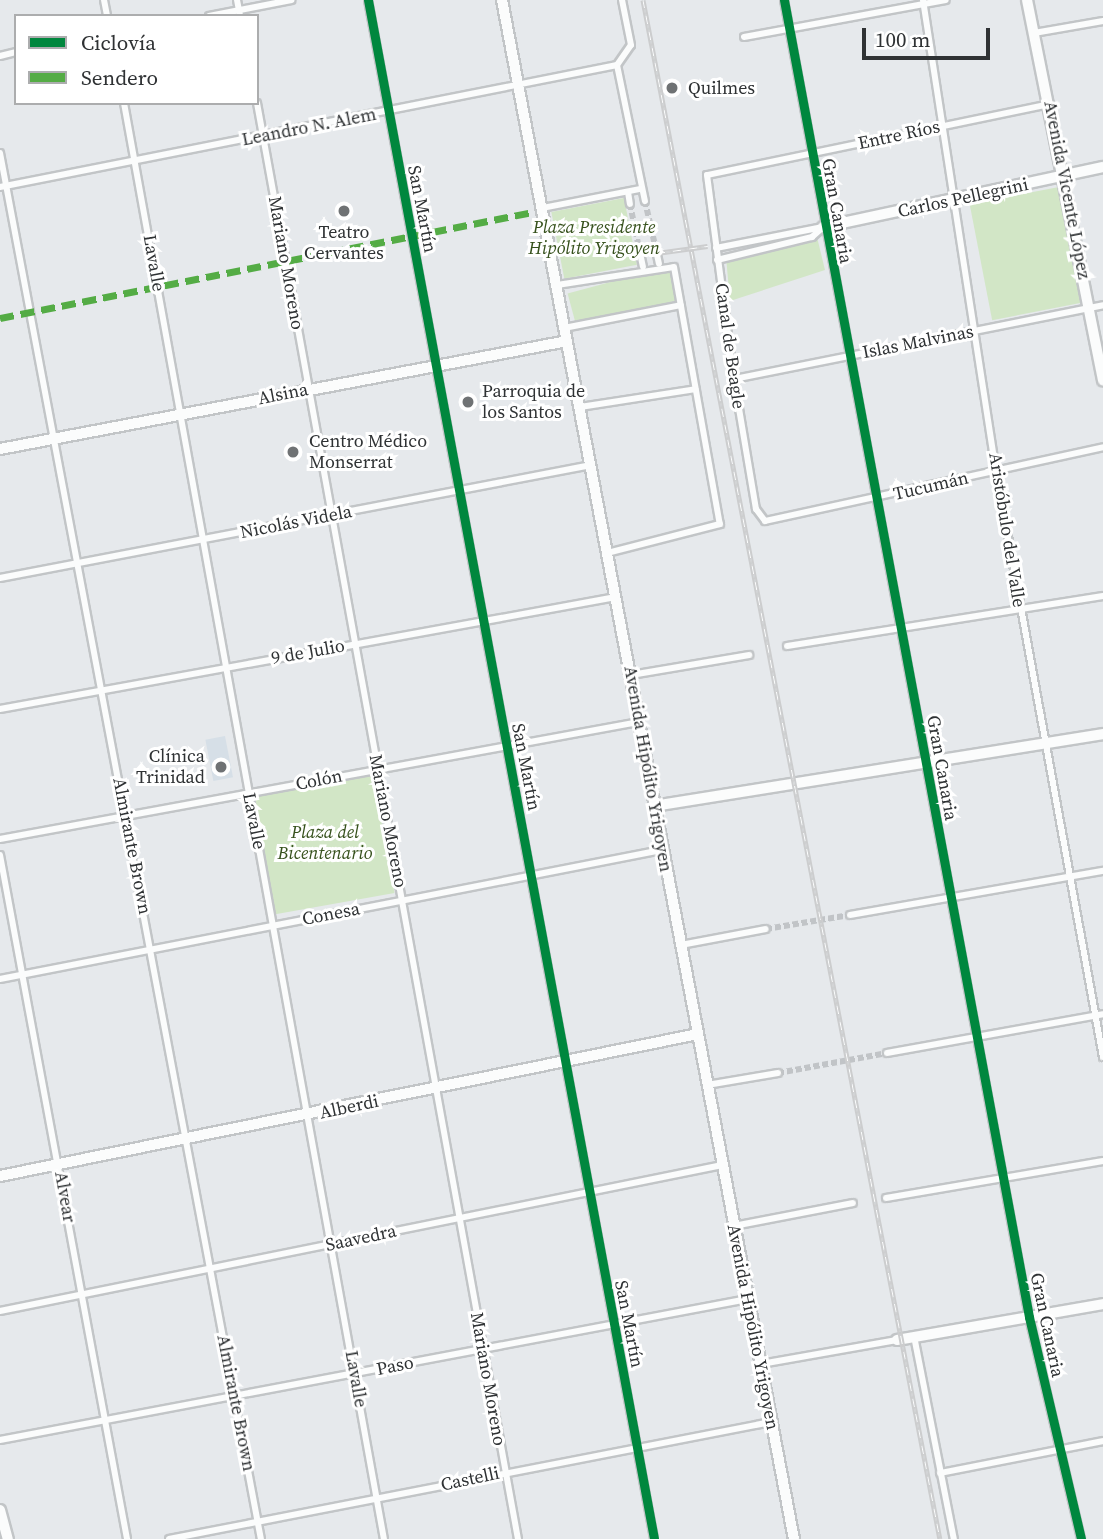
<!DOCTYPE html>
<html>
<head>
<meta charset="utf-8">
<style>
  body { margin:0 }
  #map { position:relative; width:1103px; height:1539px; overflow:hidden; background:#e6e9ec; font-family:"Source Serif 4",serif }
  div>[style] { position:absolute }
  .built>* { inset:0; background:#d6dfe7; transform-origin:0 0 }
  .green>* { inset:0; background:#d2e6c6; transform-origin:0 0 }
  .street-tunnel>* { height:6px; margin-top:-3px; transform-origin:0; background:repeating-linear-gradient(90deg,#c1c4c7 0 6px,transparent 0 9px) }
  .roads { filter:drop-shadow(2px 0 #c2c5c7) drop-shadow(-2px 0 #c2c5c7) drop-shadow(0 2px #c2c5c7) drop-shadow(0 -2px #c2c5c7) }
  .street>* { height:6px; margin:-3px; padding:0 3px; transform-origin:3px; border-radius:3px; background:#fbfcfc }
  .secondary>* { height:10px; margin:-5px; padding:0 5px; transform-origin:5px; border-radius:5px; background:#fbfcfc }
  .rail>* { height:5px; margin-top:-2.5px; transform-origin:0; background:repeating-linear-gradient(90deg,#fff 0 8px,#cccdce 0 16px); box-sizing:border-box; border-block:2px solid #cccdce }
  .quiet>* { height:7px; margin-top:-3.5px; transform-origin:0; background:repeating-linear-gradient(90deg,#54ac45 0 14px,transparent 0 21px) }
  .cycleway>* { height:9px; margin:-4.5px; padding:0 4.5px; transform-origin:4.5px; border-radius:4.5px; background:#00873e }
  .dots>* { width:19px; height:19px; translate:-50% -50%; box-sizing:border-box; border:4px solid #fff; border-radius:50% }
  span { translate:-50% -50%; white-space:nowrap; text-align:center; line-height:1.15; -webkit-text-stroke:6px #fff; paint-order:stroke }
  .poi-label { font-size:18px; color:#2f3234 }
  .left { translate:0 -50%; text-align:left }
  .right { translate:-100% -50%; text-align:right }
  .street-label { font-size:18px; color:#2f3234 }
  .park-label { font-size:18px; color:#36511c; font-style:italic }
  .legend { position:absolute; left:14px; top:14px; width:245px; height:91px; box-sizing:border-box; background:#fff; border:2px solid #acadae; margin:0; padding:9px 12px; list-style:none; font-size:21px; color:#2f3234 }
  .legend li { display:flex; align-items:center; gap:14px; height:35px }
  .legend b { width:35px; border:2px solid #acadae }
  .scale { position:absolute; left:862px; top:28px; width:128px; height:32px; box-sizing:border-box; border:4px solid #2f3234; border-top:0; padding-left:9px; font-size:21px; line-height:24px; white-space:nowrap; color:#2f3234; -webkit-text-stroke:5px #fff; paint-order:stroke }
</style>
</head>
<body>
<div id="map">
  <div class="built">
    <i style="left:225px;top:736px;width:42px;height:20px;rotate:79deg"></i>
  </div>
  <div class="green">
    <i style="left:1059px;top:187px;width:118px;height:91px;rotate:79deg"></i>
    <i style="left:624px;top:198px;width:68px;height:74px;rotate:79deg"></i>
    <i style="clip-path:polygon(816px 233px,825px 270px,730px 301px,726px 257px)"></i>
    <i style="left:670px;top:266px;width:35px;height:106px;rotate:75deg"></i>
    <i style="left:373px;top:771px;width:124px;height:121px;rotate:80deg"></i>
  </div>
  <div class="street-tunnel">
    <i style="left:645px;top:201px;width:50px;rotate:77.3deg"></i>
    <i style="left:630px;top:204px;width:50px;rotate:78.5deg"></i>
    <i style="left:766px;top:929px;width:85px;rotate:-9.5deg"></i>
    <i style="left:778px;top:1073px;width:111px;rotate:-10.4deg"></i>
  </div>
  <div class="roads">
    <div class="street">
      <i style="left:104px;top:0;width:16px;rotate:79deg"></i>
      <i style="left:237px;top:0;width:16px;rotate:79deg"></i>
      <i style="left:368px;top:0;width:1565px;rotate:79.47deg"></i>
      <i style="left:784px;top:0;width:1340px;rotate:79.46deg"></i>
      <i style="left:1029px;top:1317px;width:228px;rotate:76.8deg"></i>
      <i style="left:923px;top:0;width:477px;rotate:81.2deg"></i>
      <i style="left:996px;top:471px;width:596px;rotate:79.65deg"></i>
      <i style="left:209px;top:16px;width:84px;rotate:-11deg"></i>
      <i style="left:1034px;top:33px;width:70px;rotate:-9.9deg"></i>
      <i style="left:744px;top:37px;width:205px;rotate:-10.4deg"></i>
      <i style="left:0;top:56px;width:16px;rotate:-14deg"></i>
      <i style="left:617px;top:65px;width:139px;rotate:78.4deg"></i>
      <i style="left:617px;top:65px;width:24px;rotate:-55deg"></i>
      <i style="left:631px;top:45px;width:46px;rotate:-101.3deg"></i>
      <i style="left:124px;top:103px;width:1459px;rotate:79.74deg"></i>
      <i style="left:257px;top:103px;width:1460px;rotate:79.7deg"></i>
      <i style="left:1050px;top:104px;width:350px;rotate:168.3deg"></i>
      <i style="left:707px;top:175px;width:206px;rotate:82.5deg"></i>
      <i style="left:734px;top:379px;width:132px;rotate:80.4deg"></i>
      <i style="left:756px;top:509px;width:15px;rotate:53deg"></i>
      <i style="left:765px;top:521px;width:346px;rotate:-12.3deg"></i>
      <i style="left:0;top:153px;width:1410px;rotate:79.34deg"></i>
      <i style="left:0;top:187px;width:629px;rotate:-11.18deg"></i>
      <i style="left:628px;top:192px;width:12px;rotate:81deg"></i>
      <i style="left:542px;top:208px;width:100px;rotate:-11deg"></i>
      <i style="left:716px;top:248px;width:109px;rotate:-11.1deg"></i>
      <i style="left:656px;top:250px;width:14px;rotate:78deg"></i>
      <i style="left:640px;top:253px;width:14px;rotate:78deg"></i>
      <i style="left:717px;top:260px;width:98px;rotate:-13.6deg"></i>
      <i style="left:812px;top:237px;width:15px;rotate:-42deg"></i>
      <i style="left:557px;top:285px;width:118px;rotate:-8.7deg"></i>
      <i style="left:674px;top:267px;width:261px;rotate:79.9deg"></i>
      <i style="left:720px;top:524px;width:117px;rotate:165.6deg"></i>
      <i style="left:564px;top:328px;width:119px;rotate:-11.1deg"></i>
      <i style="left:734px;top:379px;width:376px;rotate:-11.3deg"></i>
      <i style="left:580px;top:407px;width:117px;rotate:-8.8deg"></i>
      <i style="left:0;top:578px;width:602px;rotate:-10.82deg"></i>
      <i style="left:787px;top:646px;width:320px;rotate:-9deg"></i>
      <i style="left:631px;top:675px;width:120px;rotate:-9.6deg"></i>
      <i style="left:0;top:709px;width:626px;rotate:-10.3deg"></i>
      <i style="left:0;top:839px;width:650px;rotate:-10.38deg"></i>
      <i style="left:0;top:855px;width:696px;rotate:79.48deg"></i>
      <i style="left:850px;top:915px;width:257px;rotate:-9.9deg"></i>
      <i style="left:681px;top:945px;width:86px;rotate:-10.7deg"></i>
      <i style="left:0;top:979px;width:674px;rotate:-11.03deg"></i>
      <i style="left:887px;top:1053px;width:219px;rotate:-10.2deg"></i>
      <i style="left:707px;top:1085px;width:72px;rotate:-9.6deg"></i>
      <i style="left:886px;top:1198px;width:220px;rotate:-9.7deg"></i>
      <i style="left:734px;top:1226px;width:121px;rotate:-10.9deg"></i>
      <i style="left:0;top:1311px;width:737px;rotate:-11.43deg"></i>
      <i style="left:914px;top:1336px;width:207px;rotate:78.9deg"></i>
      <i style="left:761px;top:1364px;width:138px;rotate:-10deg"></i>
      <i style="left:0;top:1440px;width:761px;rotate:-10.68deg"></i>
      <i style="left:940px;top:1473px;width:166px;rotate:-11.1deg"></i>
      <i style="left:169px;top:1539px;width:613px;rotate:-11deg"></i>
    </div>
    <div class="secondary">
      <i style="left:502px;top:0;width:1566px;rotate:79.26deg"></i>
      <i style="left:1027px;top:0;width:388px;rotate:78.7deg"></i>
      <i style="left:823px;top:227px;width:286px;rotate:-12.1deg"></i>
      <i style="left:0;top:449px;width:577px;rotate:-10.78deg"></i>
      <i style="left:654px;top:806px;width:455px;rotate:-9.1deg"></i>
      <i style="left:0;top:1176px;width:712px;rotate:-11.5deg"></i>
      <i style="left:897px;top:1340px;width:209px;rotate:-9.9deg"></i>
      <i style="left:0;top:1510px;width:30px;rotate:75deg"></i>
    </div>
  </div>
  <div class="rail">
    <i style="left:643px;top:0;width:1567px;rotate:79.08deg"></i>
    <i style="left:657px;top:253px;width:51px;rotate:-7.8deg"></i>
  </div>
  <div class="quiet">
    <i style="left:0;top:318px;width:543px;rotate:-11.25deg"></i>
  </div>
  <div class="cycleway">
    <i style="left:368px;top:0;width:1565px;rotate:79.47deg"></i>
    <i style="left:784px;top:0;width:1340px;rotate:79.46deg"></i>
    <i style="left:1029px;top:1317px;width:228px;rotate:76.8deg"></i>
  </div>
  <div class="dots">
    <i style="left:672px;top:88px;background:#6f7274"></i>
    <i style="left:344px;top:211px;background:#6f7274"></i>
    <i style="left:468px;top:402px;background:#6f7274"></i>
    <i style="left:293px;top:452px;background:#6f7274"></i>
    <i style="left:221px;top:767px;background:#6f7274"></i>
  </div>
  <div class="poi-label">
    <span class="left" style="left:688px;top:88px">Quilmes</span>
    <span style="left:344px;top:243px">Teatro<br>Cervantes</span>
    <span class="left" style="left:482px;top:402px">Parroquia de<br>los Santos</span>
    <span class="left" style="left:309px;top:452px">Centro Médico<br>Monserrat</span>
    <span class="right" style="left:205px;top:767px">Clínica<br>Trinidad</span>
  </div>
  <div class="street-label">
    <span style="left:309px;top:127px;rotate:-11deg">Leandro N. Alem</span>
    <span style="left:899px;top:135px;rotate:-12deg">Entre Ríos</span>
    <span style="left:1067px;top:190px;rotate:79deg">Avenida Vicente López</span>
    <span style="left:963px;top:198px;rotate:-12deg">Carlos Pellegrini</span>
    <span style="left:422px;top:209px;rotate:79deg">San Martín</span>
    <span style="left:837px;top:211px;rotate:80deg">Gran Canaria</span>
    <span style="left:154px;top:263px;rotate:80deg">Lavalle</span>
    <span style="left:286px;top:263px;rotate:80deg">Mariano Moreno</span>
    <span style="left:918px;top:342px;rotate:-11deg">Islas Malvinas</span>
    <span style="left:730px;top:346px;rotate:82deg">Canal de Beagle</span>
    <span style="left:283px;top:394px;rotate:-11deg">Alsina</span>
    <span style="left:931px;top:486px;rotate:-13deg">Tucumán</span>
    <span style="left:296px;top:522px;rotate:-11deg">Nicolás Videla</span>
    <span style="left:1007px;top:530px;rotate:81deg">Aristóbulo del Valle</span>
    <span style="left:308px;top:652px;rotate:-10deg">9 de Julio</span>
    <span style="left:526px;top:767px;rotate:79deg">San Martín</span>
    <span style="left:942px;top:768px;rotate:80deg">Gran Canaria</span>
    <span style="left:648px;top:769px;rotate:80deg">Avenida Hipólito Yrigoyen</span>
    <span style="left:319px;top:780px;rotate:-11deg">Colón</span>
    <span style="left:254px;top:821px;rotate:79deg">Lavalle</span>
    <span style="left:388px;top:821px;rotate:79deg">Mariano Moreno</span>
    <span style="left:132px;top:846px;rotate:79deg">Almirante Brown</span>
    <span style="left:331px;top:914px;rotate:-11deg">Conesa</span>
    <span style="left:349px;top:1107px;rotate:-12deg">Alberdi</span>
    <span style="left:65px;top:1197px;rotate:80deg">Alvear</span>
    <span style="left:361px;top:1238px;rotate:-12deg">Saavedra</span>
    <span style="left:629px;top:1324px;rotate:79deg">San Martín</span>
    <span style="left:1047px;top:1325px;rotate:78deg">Gran Canaria</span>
    <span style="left:753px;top:1327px;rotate:79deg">Avenida Hipólito Yrigoyen</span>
    <span style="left:395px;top:1366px;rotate:-11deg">Paso</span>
    <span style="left:356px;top:1379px;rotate:80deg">Lavalle</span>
    <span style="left:488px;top:1379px;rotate:80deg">Mariano Moreno</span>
    <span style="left:236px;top:1403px;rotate:79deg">Almirante Brown</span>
    <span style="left:470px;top:1479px;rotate:-12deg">Castelli</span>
  </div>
  <div class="park-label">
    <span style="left:594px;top:238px">Plaza Presidente<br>Hipólito Yrigoyen</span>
    <span style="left:325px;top:843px">Plaza del<br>Bicentenario</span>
  </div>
  <ul class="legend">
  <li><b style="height:9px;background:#00873e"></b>Ciclovía</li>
  <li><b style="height:9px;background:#54ac45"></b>Sendero</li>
  </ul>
  <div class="scale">100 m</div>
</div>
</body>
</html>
